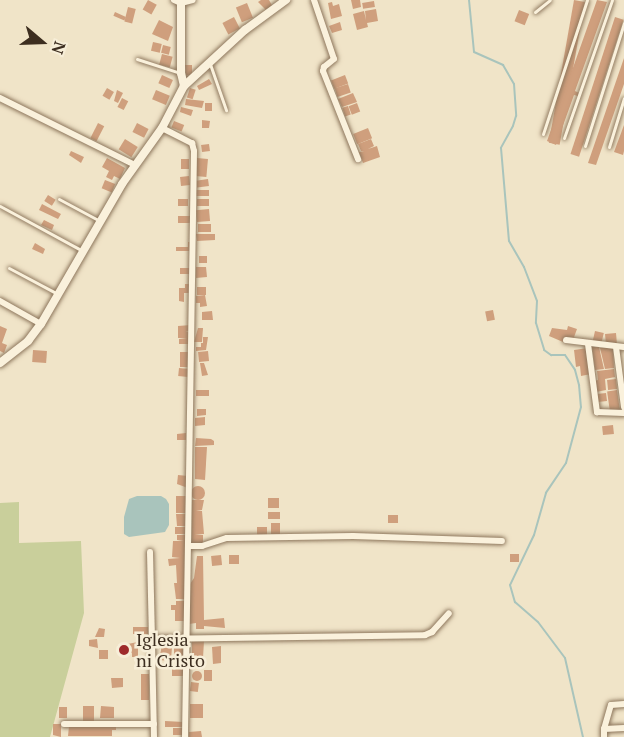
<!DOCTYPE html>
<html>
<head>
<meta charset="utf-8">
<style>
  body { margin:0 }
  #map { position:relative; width:624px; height:737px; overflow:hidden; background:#f0e4c8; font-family:"PT Serif",serif }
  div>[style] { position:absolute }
  .green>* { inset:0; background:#c9cf9b }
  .water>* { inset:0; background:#a9c4bc }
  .stream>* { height:2px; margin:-1px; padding:0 1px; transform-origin:1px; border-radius:1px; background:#a9c4bc }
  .building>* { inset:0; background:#cf9f7d; transform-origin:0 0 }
  .round { border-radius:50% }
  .roads { filter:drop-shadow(0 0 2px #8d765c) drop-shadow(0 0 2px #8d765c) }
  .service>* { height:3px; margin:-1.5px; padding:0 1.5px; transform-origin:1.5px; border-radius:1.5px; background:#faf1dc }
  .minor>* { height:6px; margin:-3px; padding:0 3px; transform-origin:3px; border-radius:3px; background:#faf1dc }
  .tertiary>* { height:8px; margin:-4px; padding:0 4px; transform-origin:4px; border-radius:4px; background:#faf1dc }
  .dots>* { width:16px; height:16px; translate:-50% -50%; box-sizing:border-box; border:3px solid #f7eed8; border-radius:50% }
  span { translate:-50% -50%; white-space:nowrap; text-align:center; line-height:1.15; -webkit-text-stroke:5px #f7eed8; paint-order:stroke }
  .poi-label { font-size:18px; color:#3d2e20 }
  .left { translate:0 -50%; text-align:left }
  .north { position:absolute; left:12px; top:12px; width:60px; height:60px; -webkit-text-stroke:4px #f7eed8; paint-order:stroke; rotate:109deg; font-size:16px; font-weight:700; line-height:24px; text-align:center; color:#3d2e20 }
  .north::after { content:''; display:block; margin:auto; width:21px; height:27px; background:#3d2e20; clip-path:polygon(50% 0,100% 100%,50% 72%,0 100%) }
</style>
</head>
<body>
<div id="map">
  <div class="green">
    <div style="clip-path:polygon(19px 502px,19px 543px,81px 541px,84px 613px,50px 737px,0 737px,0 503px)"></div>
  </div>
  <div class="water">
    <div style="clip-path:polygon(161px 496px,166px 499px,169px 504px,169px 525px,165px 532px,129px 537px,124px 534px,124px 517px,129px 499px,137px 496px)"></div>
  </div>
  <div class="stream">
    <div style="left:469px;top:0;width:52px;rotate:84.5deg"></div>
    <div style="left:474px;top:52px;width:32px;rotate:24deg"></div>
    <div style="left:503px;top:65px;width:22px;rotate:60deg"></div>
    <div style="left:514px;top:84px;width:32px;rotate:86deg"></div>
    <div style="left:516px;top:116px;width:10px;rotate:107deg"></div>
    <div style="left:513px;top:126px;width:25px;rotate:119deg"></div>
    <div style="left:501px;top:148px;width:93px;rotate:85.1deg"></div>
    <div style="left:509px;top:241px;width:30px;rotate:60deg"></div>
    <div style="left:524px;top:267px;width:36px;rotate:69deg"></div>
    <div style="left:537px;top:301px;width:22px;rotate:93deg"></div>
    <div style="left:536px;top:323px;width:28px;rotate:73deg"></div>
    <div style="left:544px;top:350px;width:9px;rotate:36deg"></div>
    <div style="left:551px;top:355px;width:14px"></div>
    <div style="left:565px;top:355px;width:18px;rotate:56deg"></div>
    <div style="left:575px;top:370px;width:16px;rotate:75deg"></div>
    <div style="left:579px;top:385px;width:22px;rotate:85deg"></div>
    <div style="left:581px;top:407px;width:58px;rotate:105deg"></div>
    <div style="left:566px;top:463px;width:36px;rotate:124deg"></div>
    <div style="left:546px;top:493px;width:44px;rotate:105.9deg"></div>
    <div style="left:534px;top:535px;width:55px;rotate:115.6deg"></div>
    <div style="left:510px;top:585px;width:18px;rotate:74deg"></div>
    <div style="left:515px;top:602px;width:30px;rotate:41deg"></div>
    <div style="left:538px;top:622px;width:45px;rotate:53.1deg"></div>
    <div style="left:565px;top:658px;width:81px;rotate:77.2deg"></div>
  </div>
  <div class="building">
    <div style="left:148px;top:0;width:10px;height:11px;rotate:29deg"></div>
    <div style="clip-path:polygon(261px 0,269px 0,274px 9px,268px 12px,258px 2px)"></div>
    <div style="clip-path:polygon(351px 0,360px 0,361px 7px,353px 9px)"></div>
    <div style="left:574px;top:0;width:11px;height:145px;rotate:10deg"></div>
    <div style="clip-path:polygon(597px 0,607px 2px,575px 91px,579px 93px,578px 96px,574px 95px,556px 145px,547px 141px)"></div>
    <div style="left:374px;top:1px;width:6px;height:12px;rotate:81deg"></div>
    <div style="clip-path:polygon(332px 2px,333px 6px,339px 4px,342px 16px,331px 19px,328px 3px)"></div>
    <div style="left:247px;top:3px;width:16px;height:12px;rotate:68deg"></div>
    <div style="left:128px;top:7px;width:8px;height:15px;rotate:14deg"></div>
    <div style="clip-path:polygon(376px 9px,378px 21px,367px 23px,368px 27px,357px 30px,353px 14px,364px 11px,366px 20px,365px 11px)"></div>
    <div style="left:519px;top:10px;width:11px;height:12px;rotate:22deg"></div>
    <div style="left:115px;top:12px;width:12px;height:4px;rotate:24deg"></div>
    <div style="left:234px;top:17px;width:13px;height:13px;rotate:63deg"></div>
    <div style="left:615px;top:17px;width:9px;height:144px;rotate:18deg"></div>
    <div style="clip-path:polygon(159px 20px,173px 27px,168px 41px,152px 34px)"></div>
    <div style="clip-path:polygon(340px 22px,342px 30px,332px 33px,329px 26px)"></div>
    <div style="left:153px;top:42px;width:9px;height:9px;rotate:13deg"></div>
    <div style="left:163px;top:45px;width:8px;height:8px;rotate:14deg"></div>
    <div style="left:162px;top:54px;width:11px;height:11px;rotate:15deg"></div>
    <div style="clip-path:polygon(624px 58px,624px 84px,596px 165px,588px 163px)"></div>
    <div style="clip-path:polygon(185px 65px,192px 65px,192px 75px,186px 75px)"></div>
    <div style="left:162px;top:75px;width:12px;height:9px;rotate:24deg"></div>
    <div style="left:345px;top:75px;width:9px;height:15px;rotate:69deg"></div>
    <div style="clip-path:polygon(209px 79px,212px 84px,199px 90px,197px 86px)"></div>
    <div style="left:348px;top:84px;width:9px;height:14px;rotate:72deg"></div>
    <div style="left:107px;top:88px;width:8px;height:9px;rotate:30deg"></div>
    <div style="left:190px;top:88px;width:6px;height:10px;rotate:18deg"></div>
    <div style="clip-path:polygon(117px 90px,123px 93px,118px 103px,114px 101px)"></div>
    <div style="left:156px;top:90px;width:15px;height:10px;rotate:23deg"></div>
    <div style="clip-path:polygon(353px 93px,357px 102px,342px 107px,338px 99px)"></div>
    <div style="left:122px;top:98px;width:7px;height:10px;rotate:27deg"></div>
    <div style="clip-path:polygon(186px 99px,204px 101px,202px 108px,185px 105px)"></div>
    <div style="left:205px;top:103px;width:7px;height:8px"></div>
    <div style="left:357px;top:103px;width:9px;height:9px;rotate:69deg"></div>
    <div style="left:348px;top:106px;width:9px;height:6px;rotate:72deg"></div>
    <div style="clip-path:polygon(181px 107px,193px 110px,191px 116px,180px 112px)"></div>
    <div style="clip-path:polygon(202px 120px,210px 121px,209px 128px,202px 128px)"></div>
    <div style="left:174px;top:121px;width:11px;height:7px;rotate:22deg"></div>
    <div style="left:98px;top:123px;width:7px;height:17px;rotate:27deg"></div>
    <div style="left:137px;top:123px;width:13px;height:10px;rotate:27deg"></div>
    <div style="clip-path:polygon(624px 125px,624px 151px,623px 155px,614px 152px)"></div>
    <div style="left:368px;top:128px;width:11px;height:16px;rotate:68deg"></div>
    <div style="left:125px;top:139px;width:15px;height:12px;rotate:32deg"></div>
    <div style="clip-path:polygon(371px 139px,374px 146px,368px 149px,377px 146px,380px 157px,363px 163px,359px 152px,364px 151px,361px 151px,358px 144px)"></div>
    <div style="left:209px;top:144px;width:7px;height:8px;rotate:82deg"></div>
    <div style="clip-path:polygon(71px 151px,84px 157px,81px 163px,69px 155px)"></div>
    <div style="clip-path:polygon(107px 158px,125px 168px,120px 179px,114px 176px,112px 180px,106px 177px,109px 171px,102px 167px)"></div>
    <div style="left:197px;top:158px;width:11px;height:18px;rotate:5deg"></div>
    <div style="left:181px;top:159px;width:8px;height:10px"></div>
    <div style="left:189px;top:176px;width:9px;height:9px;rotate:84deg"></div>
    <div style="left:208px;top:179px;width:7px;height:12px;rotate:82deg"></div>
    <div style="left:105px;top:180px;width:11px;height:9px;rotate:22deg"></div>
    <div style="left:209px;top:190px;width:6px;height:13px;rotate:90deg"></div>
    <div style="left:48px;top:195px;width:9px;height:7px;rotate:32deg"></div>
    <div style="left:178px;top:199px;width:10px;height:7px"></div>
    <div style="left:197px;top:199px;width:12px;height:7px"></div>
    <div style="clip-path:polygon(42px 204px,61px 214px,58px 219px,39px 210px)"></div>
    <div style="left:209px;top:209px;width:12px;height:13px;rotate:85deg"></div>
    <div style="left:178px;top:216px;width:14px;height:7px"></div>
    <div style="clip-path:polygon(44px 220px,54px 225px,52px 230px,41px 225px)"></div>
    <div style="left:211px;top:224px;width:8px;height:13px;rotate:90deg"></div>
    <div style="clip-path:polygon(196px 234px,215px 234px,215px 240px,197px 241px)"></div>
    <div style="clip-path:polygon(188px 242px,191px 242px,191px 251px,176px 251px,176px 247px,188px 247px)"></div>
    <div style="clip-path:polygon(35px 243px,45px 249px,43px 254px,32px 249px)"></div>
    <div style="left:199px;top:256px;width:8px;height:7px"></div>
    <div style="clip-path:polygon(196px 267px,206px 267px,207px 277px,196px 278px)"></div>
    <div style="left:180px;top:268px;width:12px;height:6px"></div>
    <div style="clip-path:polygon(185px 284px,192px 284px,190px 293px,184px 293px,184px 302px,179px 301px,179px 288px,185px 288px)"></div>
    <div style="left:197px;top:287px;width:9px;height:8px"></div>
    <div style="clip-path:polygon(205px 295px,207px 306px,200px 307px,200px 303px,196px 303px,196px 296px)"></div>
    <div style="left:493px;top:310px;width:10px;height:8px;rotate:79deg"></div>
    <div style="clip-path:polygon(212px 311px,213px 320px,202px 320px,202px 312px)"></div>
    <div style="clip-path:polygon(191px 325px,191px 331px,186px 331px,190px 333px,190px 344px,179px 344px,179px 339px,187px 338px,178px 338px,178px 326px)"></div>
    <div style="clip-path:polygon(0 326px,7px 329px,2px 343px,7px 345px,4px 353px,0 351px)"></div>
    <div style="clip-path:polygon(568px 326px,577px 329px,573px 340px,565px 337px,563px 342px,549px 336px,552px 328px,567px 330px)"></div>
    <div style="clip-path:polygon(198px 328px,203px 328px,202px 342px,194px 342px)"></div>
    <div style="left:595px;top:331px;width:9px;height:11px;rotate:13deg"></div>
    <div style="left:616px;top:333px;width:11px;height:11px;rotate:85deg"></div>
    <div style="clip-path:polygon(203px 337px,208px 337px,206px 350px,196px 351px,196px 347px,201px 347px,201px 343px,203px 343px)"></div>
    <div style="clip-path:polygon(592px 347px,599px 347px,604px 369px,595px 370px)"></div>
    <div style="clip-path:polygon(613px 347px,614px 368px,605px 369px,600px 348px)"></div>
    <div style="clip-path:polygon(588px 348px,591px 374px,581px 376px,580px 366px,576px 367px,574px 350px)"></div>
    <div style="left:33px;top:350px;width:14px;height:12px;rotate:4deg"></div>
    <div style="left:208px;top:351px;width:10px;height:10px;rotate:84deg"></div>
    <div style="left:180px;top:352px;width:11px;height:15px"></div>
    <div style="clip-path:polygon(200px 363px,204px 363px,208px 375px,202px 376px)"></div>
    <div style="left:179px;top:368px;width:10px;height:8px;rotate:6deg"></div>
    <div style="clip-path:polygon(614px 369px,615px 377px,605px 379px,606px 390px,596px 392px,594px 381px,598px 380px,597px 371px)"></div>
    <div style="left:616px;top:379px;width:10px;height:9px;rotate:84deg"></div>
    <div style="left:209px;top:390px;width:6px;height:13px;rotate:90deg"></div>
    <div style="left:617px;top:390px;width:21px;height:10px;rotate:82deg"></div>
    <div style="left:606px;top:393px;width:8px;height:9px;rotate:83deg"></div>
    <div style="clip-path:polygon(197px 409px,206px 409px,206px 415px,197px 416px)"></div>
    <div style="clip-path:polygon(205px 417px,205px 425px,195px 426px,195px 418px)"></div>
    <div style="left:613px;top:425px;width:9px;height:11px;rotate:84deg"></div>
    <div style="clip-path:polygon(186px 433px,186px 440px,177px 440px,177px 434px)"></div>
    <div style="clip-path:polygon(196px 438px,211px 439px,214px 441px,214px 445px,195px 446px)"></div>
    <div style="clip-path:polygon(195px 447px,207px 447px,205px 480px,195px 479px)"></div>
    <div style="clip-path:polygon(178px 475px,188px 476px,188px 488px,177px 484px)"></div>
    <div class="round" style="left:191px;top:486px;width:14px;height:14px"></div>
    <div style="left:176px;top:496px;width:13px;height:17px"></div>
    <div style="left:268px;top:498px;width:11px;height:10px"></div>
    <div style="clip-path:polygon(192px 500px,204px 500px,202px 510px,196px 510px,202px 511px,204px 534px,195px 534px,203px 535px,203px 544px,192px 544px)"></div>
    <div style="left:280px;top:512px;width:7px;height:12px;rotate:90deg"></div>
    <div style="clip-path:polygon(176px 514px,188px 514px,187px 526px,177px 526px)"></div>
    <div style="left:388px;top:515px;width:10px;height:8px"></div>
    <div style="left:271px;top:523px;width:9px;height:11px"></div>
    <div style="left:175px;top:527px;width:13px;height:7px"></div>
    <div style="left:257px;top:527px;width:10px;height:8px"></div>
    <div style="clip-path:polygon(177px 535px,187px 535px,187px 599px,176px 599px,174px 583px,177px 583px,176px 565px,169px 566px,168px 559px,180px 558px,172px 557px,173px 541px,184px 541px,177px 540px)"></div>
    <div style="left:510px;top:554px;width:9px;height:8px"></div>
    <div style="left:221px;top:555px;width:10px;height:10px;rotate:84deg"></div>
    <div style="left:229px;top:555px;width:10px;height:9px"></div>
    <div style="clip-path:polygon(197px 556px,203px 556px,204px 620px,224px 618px,225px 628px,204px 626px,204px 629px,196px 629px,196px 623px,189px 624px,190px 584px,194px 578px)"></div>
    <div style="clip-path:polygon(176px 601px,186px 601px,186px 621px,175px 621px,175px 610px,171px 610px,171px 605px,176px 605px)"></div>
    <div style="left:148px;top:627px;width:7px;height:15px;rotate:90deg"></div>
    <div style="clip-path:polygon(99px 628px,105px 629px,104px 637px,95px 637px)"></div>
    <div style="clip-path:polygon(97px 639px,98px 648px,89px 646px,89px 640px)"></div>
    <div style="clip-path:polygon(192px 641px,204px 641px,203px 658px,197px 657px,197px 661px,192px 661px)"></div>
    <div style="clip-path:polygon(138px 642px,138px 657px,132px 657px,132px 653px,117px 654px,117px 646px)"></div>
    <div style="clip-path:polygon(162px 645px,172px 646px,171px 661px,159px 660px)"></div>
    <div style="clip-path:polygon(221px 646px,221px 663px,213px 664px,212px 647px)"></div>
    <div style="left:174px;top:647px;width:9px;height:8px"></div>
    <div style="left:99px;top:650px;width:9px;height:9px"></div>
    <div style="clip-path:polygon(177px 656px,182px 656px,184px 676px,172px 676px,172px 667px,177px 667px)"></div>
    <div style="left:204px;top:670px;width:8px;height:11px"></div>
    <div class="round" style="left:192px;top:671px;width:10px;height:10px"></div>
    <div style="left:141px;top:674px;width:8px;height:26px"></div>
    <div style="clip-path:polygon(111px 678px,123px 678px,123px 687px,112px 688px)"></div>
    <div style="left:191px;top:682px;width:8px;height:9px;rotate:7deg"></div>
    <div style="left:190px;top:704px;width:13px;height:14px"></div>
    <div style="left:83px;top:706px;width:11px;height:17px"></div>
    <div style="clip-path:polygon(101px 706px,114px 707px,114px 718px,100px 718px)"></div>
    <div style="left:59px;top:707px;width:8px;height:11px"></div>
    <div style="clip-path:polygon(165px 721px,184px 722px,184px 727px,165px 727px)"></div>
    <div style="clip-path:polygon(53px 724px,61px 724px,61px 737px,53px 735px)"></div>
    <div style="clip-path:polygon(69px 726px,116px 726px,116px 730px,112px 730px,112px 736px,68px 736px)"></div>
    <div style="left:173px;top:728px;width:10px;height:7px"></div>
    <div style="clip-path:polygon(201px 731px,202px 737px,189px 737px,189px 732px)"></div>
  </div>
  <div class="roads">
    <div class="service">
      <div style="left:535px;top:12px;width:19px;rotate:-39deg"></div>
      <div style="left:137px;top:59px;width:45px;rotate:18deg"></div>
      <div style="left:210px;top:64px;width:49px;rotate:70.8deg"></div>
      <div style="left:543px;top:134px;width:141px;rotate:-71.8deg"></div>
      <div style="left:564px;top:138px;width:146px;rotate:-70.8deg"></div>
      <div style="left:585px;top:146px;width:129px;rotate:-72.4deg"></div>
      <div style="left:609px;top:147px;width:51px;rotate:-73deg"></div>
      <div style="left:59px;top:199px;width:47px;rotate:28.2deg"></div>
      <div style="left:0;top:206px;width:94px;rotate:28.5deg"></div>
      <div style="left:9px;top:268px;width:55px;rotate:28deg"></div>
    </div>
    <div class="minor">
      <div style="left:174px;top:0;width:8px;rotate:23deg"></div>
      <div style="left:181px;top:3px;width:12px;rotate:-14deg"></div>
      <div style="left:314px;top:0;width:62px;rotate:71.3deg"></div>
      <div style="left:334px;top:59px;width:13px;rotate:141deg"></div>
      <div style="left:324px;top:67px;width:4px;rotate:104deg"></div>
      <div style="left:323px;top:71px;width:95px;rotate:68.3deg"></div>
      <div style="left:0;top:98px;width:151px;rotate:26.4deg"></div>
      <div style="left:162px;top:128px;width:34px;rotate:27deg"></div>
      <div style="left:192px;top:143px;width:8px;rotate:76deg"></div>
      <div style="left:194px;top:151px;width:586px;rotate:90.88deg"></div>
      <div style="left:0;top:301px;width:47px;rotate:29.3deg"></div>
      <div style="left:566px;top:340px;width:58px;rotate:6.9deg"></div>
      <div style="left:588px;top:344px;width:69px;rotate:82.5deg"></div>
      <div style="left:597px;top:412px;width:27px;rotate:2deg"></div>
      <div style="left:616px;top:347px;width:61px;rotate:82.4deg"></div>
      <div style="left:189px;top:546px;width:13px"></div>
      <div style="left:202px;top:546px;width:26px;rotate:-18deg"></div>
      <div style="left:227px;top:538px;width:126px;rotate:-0.9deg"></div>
      <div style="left:353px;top:536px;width:149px;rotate:1.9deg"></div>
      <div style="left:150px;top:552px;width:87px;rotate:88.7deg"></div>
      <div style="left:64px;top:724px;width:90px"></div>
      <div style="left:604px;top:729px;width:25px;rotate:-74deg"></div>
      <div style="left:611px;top:705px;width:13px;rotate:-4deg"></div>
      <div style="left:154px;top:737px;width:98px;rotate:-91.2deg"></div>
      <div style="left:152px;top:639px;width:273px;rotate:-0.8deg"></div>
      <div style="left:425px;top:635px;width:8px;rotate:-23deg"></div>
      <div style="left:432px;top:632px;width:25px;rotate:-48deg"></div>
      <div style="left:604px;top:737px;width:8px;rotate:-90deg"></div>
      <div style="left:604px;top:729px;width:20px;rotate:-3deg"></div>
    </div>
    <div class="tertiary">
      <div style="left:181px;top:0;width:73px;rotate:90deg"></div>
      <div style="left:181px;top:73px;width:13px;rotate:77deg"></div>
      <div style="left:0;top:363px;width:36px;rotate:-38deg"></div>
      <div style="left:28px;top:341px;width:21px;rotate:-53deg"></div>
      <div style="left:41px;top:324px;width:162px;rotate:-59.9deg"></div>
      <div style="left:122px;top:184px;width:69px;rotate:-54.5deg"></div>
      <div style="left:162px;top:128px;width:47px;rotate:-62.4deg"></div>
      <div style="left:184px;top:86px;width:83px;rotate:-42.6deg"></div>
      <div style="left:245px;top:30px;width:51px;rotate:-36.2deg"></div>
    </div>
  </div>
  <div class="dots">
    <div style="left:124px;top:650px;background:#9e2a2b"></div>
  </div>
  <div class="poi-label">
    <span class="left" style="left:136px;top:650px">Iglesia<br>ni Cristo</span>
  </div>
  <div class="north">N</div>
</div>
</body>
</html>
